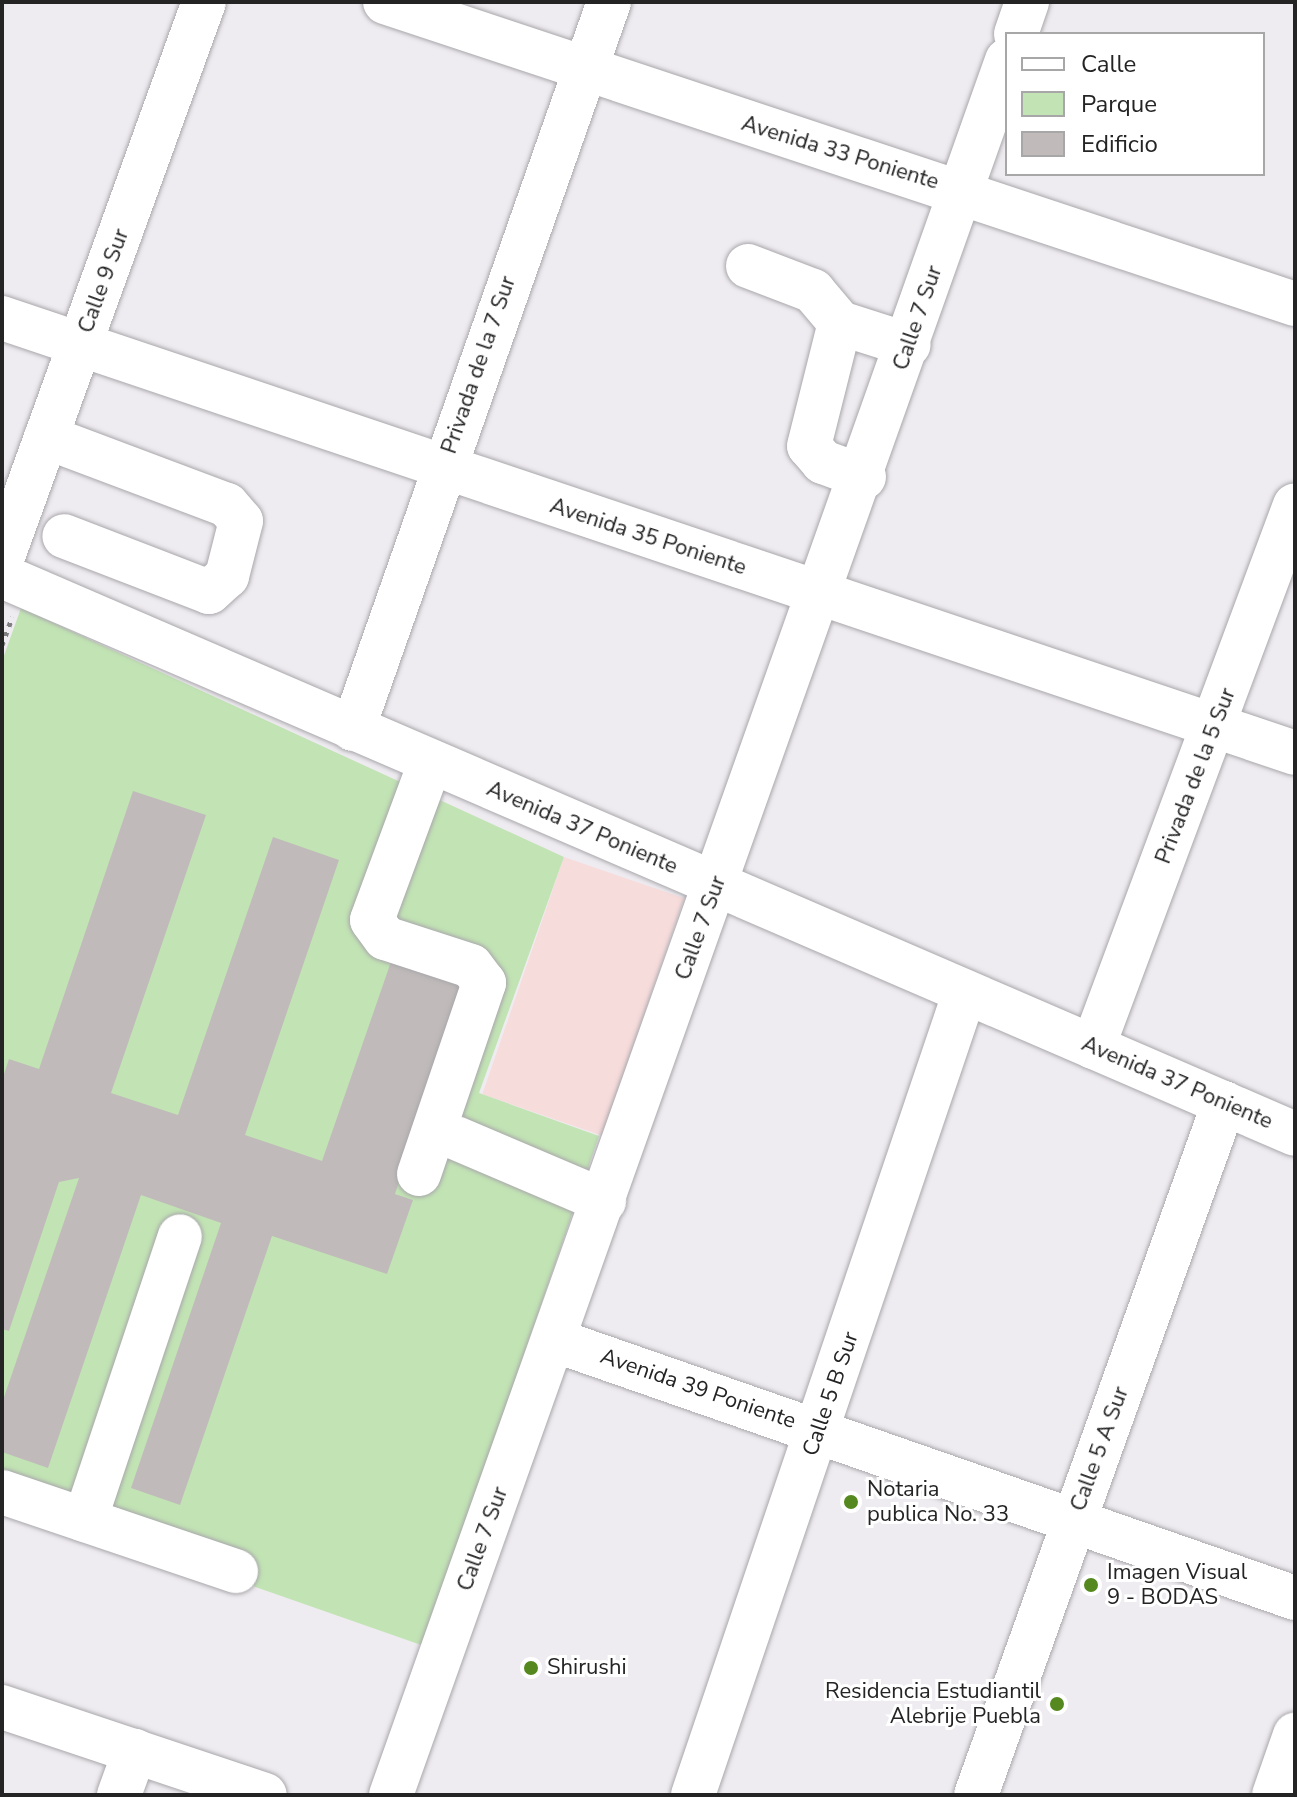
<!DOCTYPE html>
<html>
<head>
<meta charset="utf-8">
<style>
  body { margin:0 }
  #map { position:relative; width:1297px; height:1797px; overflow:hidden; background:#efecf1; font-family:"Nunito Sans",sans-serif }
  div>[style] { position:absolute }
  .commercial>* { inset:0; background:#f7dcdc; transform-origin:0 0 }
  .green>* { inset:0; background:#c2e4b4 }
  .building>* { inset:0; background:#c0bbba }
  .path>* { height:5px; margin-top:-2.5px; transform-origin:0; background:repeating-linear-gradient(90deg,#807f81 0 4px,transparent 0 10px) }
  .roads { filter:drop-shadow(0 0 2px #a9a7ab) drop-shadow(0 0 2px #a9a7ab) }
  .minor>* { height:44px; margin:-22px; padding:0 22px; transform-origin:22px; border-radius:22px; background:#fff }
  .dots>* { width:22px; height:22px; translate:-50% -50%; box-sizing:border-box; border:4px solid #fff; border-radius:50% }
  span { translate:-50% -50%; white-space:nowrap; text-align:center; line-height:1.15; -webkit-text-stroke:6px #fff; paint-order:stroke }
  .street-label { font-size:22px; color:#252425 }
  .poi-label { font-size:22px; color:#252425 }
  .left { translate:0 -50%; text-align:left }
  .right { translate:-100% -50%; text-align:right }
  .frame { position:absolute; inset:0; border:4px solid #252425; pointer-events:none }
  .legend { position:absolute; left:1005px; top:32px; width:260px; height:144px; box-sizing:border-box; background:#fff; border:2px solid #a8a7a8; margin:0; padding:10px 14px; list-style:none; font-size:24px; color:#252425 }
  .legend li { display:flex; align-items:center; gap:16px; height:40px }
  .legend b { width:40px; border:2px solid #a8a7a8 }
</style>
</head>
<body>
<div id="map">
  <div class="commercial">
    <div style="left:564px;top:857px;width:127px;height:251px;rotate:19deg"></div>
  </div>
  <div class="green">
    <div style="clip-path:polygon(21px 608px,564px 857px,479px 1093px,599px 1136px,424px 1646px,2px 1498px,2px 661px)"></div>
  </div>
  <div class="building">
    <div style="clip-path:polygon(133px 791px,206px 815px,111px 1093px,178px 1115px,273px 837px,339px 860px,245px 1135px,322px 1161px,394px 953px,478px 980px,458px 1009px,395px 1194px,413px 1200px,387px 1274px,272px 1236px,180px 1505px,131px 1488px,221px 1223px,141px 1195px,48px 1468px,2px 1452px,2px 1403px,79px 1178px,59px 1182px,9px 1331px,2px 1329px,2px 1080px,9px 1059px,39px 1069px)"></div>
  </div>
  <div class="path">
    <div style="left:2px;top:645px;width:30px;rotate:-70deg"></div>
  </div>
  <div class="roads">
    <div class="minor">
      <div style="left:385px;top:2px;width:959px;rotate:18.36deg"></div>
      <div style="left:1016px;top:34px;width:34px;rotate:-71deg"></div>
      <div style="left:748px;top:266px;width:70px;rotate:21deg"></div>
      <div style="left:813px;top:291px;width:42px;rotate:49.8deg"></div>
      <div style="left:2px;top:318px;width:1364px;rotate:18.59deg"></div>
      <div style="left:46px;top:437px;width:193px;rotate:20.6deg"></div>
      <div style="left:227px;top:505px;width:21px;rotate:49deg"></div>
      <div style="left:241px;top:521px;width:57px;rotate:104.3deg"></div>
      <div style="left:227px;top:576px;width:24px;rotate:138deg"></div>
      <div style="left:209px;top:592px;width:155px;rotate:-158.9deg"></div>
      <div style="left:864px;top:477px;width:44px;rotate:-159.9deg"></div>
      <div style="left:823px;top:462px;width:21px;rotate:-131deg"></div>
      <div style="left:809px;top:446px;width:127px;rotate:-75.9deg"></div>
      <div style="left:840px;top:323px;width:72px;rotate:17.7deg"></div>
      <div style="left:2px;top:559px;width:592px;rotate:-70.07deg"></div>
      <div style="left:2px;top:576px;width:1408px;rotate:23.34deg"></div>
      <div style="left:353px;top:729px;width:771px;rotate:-70.6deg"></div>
      <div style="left:1093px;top:1047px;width:578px;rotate:-69.56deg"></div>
      <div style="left:456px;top:1138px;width:161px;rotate:23.1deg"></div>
      <div style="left:419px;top:1174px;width:202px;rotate:-71.2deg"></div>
      <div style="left:484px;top:983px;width:21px;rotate:-127deg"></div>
      <div style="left:471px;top:966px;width:90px;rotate:-162deg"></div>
      <div style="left:385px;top:938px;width:22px;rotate:-126deg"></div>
      <div style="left:372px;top:920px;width:167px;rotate:-69.7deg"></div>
      <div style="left:554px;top:1340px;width:785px;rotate:19.2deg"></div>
      <div style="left:2px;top:1492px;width:247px;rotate:18.7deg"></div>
      <div style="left:85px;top:1520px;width:299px;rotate:-71.5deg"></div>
      <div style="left:2px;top:1707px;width:277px;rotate:18.5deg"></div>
      <div style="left:119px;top:1795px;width:47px;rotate:-70deg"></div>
      <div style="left:391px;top:1795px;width:1841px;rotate:-70.45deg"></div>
      <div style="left:693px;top:1795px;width:848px;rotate:-71.29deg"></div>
      <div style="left:976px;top:1795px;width:735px;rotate:-70.28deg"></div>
      <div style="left:1274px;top:1795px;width:64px;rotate:-70.7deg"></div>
    </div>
  </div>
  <div class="dots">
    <div style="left:851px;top:1502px;background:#55881e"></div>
    <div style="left:1091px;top:1585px;background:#55881e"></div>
    <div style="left:531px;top:1668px;background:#55881e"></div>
    <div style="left:1057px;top:1704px;background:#55881e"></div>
  </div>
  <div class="street-label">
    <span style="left:840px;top:153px;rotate:17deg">Avenida 33 Poniente</span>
    <span style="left:104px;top:281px;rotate:-70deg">Calle 9 Sur</span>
    <span style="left:918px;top:318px;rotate:-71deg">Calle 7 Sur</span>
    <span style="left:479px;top:365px;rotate:-71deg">Privada de la 7 Sur</span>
    <span style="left:648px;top:537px;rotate:18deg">Avenida 35 Poniente</span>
    <span style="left:1196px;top:776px;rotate:-69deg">Privada de la 5 Sur</span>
    <span style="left:582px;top:828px;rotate:23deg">Avenida 37 Poniente</span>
    <span style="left:701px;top:928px;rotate:-70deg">Calle 7 Sur</span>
    <span style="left:1177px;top:1083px;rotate:23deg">Avenida 37 Poniente</span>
    <span style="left:698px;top:1389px;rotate:19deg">Avenida 39 Poniente</span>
    <span style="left:831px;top:1394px;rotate:-71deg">Calle 5 B Sur</span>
    <span style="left:1100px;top:1449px;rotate:-70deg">Calle 5 A Sur</span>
    <span style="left:483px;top:1539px;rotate:-70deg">Calle 7 Sur</span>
  </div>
  <div class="poi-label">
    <span class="left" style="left:867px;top:1502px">Notaria<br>publica No. 33</span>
    <span class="left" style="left:1107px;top:1585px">Imagen Visual<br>9 - BODAS</span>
    <span class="left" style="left:547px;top:1668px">Shirushi</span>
    <span class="right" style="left:1041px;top:1704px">Residencia Estudiantil<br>Alebrije Puebla</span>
  </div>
  <div class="frame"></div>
  <ul class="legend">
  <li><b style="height:10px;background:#fff"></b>Calle</li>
  <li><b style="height:22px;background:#c2e4b4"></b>Parque</li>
  <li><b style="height:22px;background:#c0bbba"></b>Edificio</li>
  </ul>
</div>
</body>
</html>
